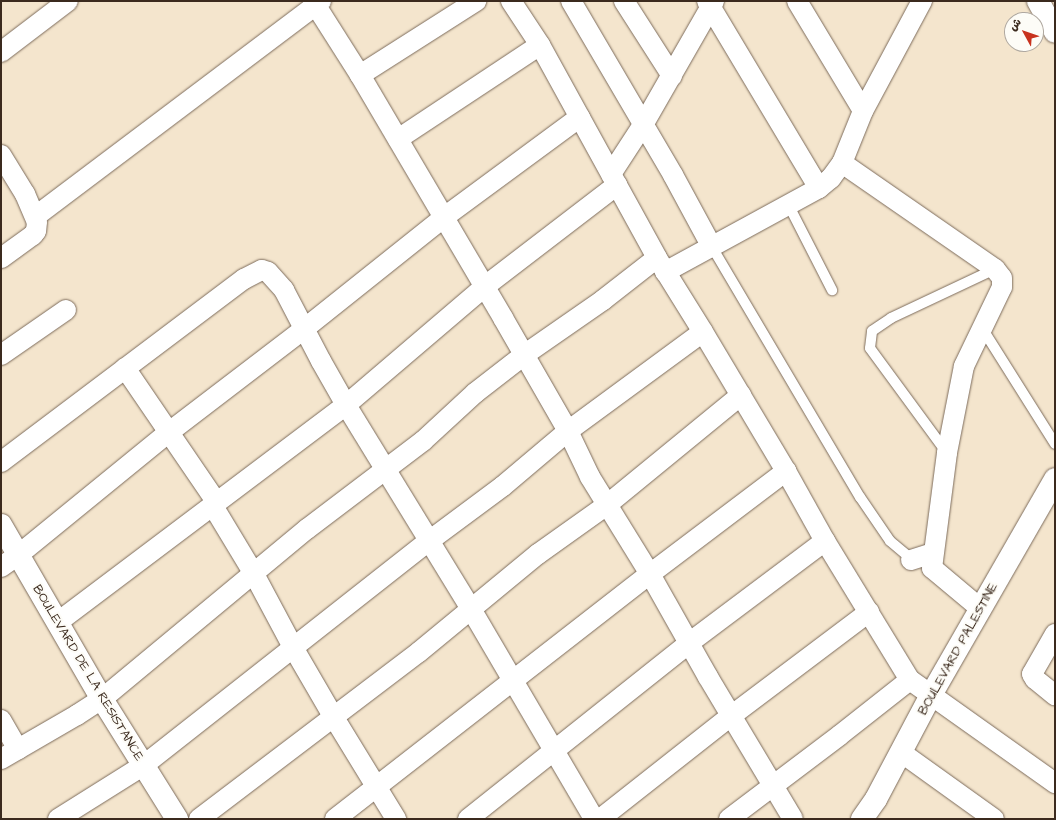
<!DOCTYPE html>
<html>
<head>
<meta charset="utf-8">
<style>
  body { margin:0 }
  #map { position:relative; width:1056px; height:820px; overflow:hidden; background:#f4e5cd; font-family:"Architects Daughter","Playpen Sans Arabic",sans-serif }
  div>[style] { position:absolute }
  .roads { filter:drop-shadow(0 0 1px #7c6b5b) drop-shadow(0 0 1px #7c6b5b) }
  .lane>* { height:10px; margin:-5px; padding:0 5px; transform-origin:5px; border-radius:5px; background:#fff }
  .street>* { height:20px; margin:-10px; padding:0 10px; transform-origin:10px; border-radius:10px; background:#fff }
  .secondary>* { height:22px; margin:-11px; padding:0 11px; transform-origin:11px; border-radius:11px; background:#fff }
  span { translate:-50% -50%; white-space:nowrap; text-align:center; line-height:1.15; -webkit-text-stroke:4px #fdfcf7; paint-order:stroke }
  .street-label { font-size:13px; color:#3b2a1e }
  .frame { position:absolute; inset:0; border:2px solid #3b2a1e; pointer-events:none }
  .north { position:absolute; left:1004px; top:12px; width:40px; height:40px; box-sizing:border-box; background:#fdfcf7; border:1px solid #afa8a0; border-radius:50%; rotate:310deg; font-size:11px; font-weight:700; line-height:16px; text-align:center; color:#3b2a1e }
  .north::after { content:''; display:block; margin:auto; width:14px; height:18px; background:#c8321e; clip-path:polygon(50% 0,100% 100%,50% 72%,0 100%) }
</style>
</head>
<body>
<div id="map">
  <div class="roads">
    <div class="lane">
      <div style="left:788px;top:204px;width:97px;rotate:62.9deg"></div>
      <div style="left:712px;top:247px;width:291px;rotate:59.4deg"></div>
      <div style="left:860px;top:497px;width:53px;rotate:55.7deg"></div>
      <div style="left:890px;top:541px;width:31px;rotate:40deg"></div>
      <div style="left:982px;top:328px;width:137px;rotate:57.8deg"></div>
      <div style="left:947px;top:453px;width:130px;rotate:-126.3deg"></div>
      <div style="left:870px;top:348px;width:17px;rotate:-83deg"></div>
      <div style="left:872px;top:331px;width:23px;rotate:-34deg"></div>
      <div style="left:891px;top:318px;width:115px;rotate:-25.2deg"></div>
    </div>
    <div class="street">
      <div style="left:313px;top:1px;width:88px;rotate:57.6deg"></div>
      <div style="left:360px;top:75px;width:282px;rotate:59.5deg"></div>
      <div style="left:503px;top:318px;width:130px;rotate:60.1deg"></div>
      <div style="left:568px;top:431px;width:51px;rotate:64.4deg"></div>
      <div style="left:590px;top:477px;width:114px;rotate:58.3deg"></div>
      <div style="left:650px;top:574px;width:118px;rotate:60.6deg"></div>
      <div style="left:708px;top:677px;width:165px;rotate:59.1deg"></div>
      <div style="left:511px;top:1px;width:53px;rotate:56.6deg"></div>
      <div style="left:540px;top:45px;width:243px;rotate:61.2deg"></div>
      <div style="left:657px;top:258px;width:87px;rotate:58.1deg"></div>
      <div style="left:703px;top:332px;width:162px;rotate:59.2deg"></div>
      <div style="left:786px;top:471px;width:80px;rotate:60.9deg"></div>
      <div style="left:825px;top:541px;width:163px;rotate:58.6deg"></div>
      <div style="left:910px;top:680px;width:178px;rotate:35.4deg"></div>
      <div style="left:571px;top:1px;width:202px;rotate:59.6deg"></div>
      <div style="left:673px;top:175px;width:82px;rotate:61.6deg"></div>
      <div style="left:624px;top:1px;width:89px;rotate:57.4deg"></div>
      <div style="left:707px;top:1px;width:218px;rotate:59.1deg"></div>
      <div style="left:797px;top:1px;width:128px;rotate:59deg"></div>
      <div style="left:1px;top:52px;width:84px;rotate:-37.3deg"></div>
      <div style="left:360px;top:75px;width:138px;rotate:-32.5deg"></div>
      <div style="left:398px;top:139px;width:170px;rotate:-33.5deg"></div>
      <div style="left:1px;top:155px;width:46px;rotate:58.4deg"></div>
      <div style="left:25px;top:194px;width:30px;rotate:67deg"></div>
      <div style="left:37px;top:222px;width:9px;rotate:96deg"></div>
      <div style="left:36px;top:231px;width:5px;rotate:127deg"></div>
      <div style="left:33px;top:235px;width:39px;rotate:144deg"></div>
      <div style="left:842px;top:163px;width:186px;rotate:34.7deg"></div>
      <div style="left:995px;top:269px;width:11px;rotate:52deg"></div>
      <div style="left:1002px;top:278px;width:9px;rotate:90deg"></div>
      <div style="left:1002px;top:287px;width:88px;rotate:115.7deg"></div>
      <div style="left:964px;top:366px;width:89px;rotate:101.1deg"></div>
      <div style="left:947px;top:453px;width:116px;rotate:97.4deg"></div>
      <div style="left:932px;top:568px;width:64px;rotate:39.9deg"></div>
      <div style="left:611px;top:174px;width:59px;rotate:-56.9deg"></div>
      <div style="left:643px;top:125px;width:143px;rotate:-60.2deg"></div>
      <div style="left:36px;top:216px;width:357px;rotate:-37deg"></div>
      <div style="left:665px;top:272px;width:175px;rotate:-28.6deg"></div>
      <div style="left:819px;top:188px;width:16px;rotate:-40deg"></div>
      <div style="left:831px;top:178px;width:19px;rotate:-54deg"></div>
      <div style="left:842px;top:163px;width:56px;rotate:-68deg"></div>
      <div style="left:863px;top:111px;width:125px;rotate:-61.8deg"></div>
      <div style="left:1px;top:355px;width:79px;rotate:-34.7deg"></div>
      <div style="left:125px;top:368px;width:163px;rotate:55.7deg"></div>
      <div style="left:1px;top:462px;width:304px;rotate:-37deg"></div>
      <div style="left:244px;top:279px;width:20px;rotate:-27deg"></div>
      <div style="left:262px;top:270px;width:6px;rotate:18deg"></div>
      <div style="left:268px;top:272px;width:24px;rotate:48deg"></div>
      <div style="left:284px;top:290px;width:80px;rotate:62.5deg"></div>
      <div style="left:321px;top:361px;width:51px;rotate:60.4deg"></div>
      <div style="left:346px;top:405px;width:239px;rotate:58.5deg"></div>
      <div style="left:471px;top:609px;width:243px;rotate:59.6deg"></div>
      <div style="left:213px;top:506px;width:79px;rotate:58.9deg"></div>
      <div style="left:254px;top:574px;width:85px;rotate:61.9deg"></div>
      <div style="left:294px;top:649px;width:78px;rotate:59.8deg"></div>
      <div style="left:333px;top:716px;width:121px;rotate:58.5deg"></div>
      <div style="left:911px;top:560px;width:23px;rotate:-18deg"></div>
      <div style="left:1px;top:567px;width:19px;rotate:-35deg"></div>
      <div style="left:17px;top:556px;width:195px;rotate:-39.2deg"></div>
      <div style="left:168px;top:433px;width:171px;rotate:-37.4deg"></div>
      <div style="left:304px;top:329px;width:178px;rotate:-38.6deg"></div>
      <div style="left:443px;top:218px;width:170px;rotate:-36.4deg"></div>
      <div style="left:58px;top:622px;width:361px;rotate:-37deg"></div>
      <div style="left:346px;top:405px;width:182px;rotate:-40.5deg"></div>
      <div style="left:484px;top:287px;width:168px;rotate:-37.5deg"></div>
      <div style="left:1055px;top:634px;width:46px;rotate:119.9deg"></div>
      <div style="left:1032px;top:674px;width:6px;rotate:59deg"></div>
      <div style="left:1035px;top:679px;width:26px;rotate:39deg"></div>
      <div style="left:1px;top:720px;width:34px;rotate:60deg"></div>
      <div style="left:902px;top:753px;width:113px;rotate:35.7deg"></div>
      <div style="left:1px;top:759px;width:88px;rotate:-30.1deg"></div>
      <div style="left:77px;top:715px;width:30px;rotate:-33deg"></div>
      <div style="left:102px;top:699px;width:266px;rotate:-39.7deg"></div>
      <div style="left:307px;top:529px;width:146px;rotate:-37.2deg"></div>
      <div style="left:423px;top:441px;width:71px;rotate:-42.7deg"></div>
      <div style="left:475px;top:393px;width:62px;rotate:-37.8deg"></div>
      <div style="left:524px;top:355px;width:96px;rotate:-34.8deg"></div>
      <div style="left:603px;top:300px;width:68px;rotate:-37.9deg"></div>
      <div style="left:58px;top:819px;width:102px;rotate:-32.1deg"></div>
      <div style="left:144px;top:765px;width:362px;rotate:-38.2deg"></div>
      <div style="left:429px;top:541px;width:92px;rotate:-36.6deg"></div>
      <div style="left:503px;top:486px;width:85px;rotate:-40.2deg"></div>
      <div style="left:568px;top:431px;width:167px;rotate:-36.3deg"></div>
      <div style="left:199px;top:819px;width:276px;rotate:-37.2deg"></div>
      <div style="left:419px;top:652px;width:154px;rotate:-39.5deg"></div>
      <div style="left:538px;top:554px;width:86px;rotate:-35.5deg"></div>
      <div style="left:608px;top:504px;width:172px;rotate:-39.3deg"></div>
      <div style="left:335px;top:819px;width:399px;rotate:-37.9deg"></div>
      <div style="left:650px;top:574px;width:171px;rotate:-37.1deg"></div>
      <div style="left:468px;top:819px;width:283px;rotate:-38.5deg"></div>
      <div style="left:689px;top:643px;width:170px;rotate:-36.9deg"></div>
      <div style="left:600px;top:819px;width:167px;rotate:-38.2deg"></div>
      <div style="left:731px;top:716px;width:173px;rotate:-37deg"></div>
      <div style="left:729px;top:819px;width:139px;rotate:-37.1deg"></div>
      <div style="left:840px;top:735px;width:89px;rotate:-38.2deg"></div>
    </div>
    <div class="secondary">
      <div style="left:1038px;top:1px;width:35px;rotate:61deg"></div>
      <div style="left:1px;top:525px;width:201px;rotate:59.9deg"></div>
      <div style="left:102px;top:699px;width:142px;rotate:58deg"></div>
      <div style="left:862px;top:819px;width:24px;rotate:-55deg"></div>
      <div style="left:876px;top:799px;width:118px;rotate:-62.1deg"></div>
      <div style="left:931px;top:695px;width:249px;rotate:-60.1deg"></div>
    </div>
  </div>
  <div class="street-label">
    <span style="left:958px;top:649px;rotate:-61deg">BOULEVARD PALESTINE</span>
    <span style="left:88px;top:673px;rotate:59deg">BOULEVARD DE LA RESISTANCE</span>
  </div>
  <div class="frame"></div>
  <div class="north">ش</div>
</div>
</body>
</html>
